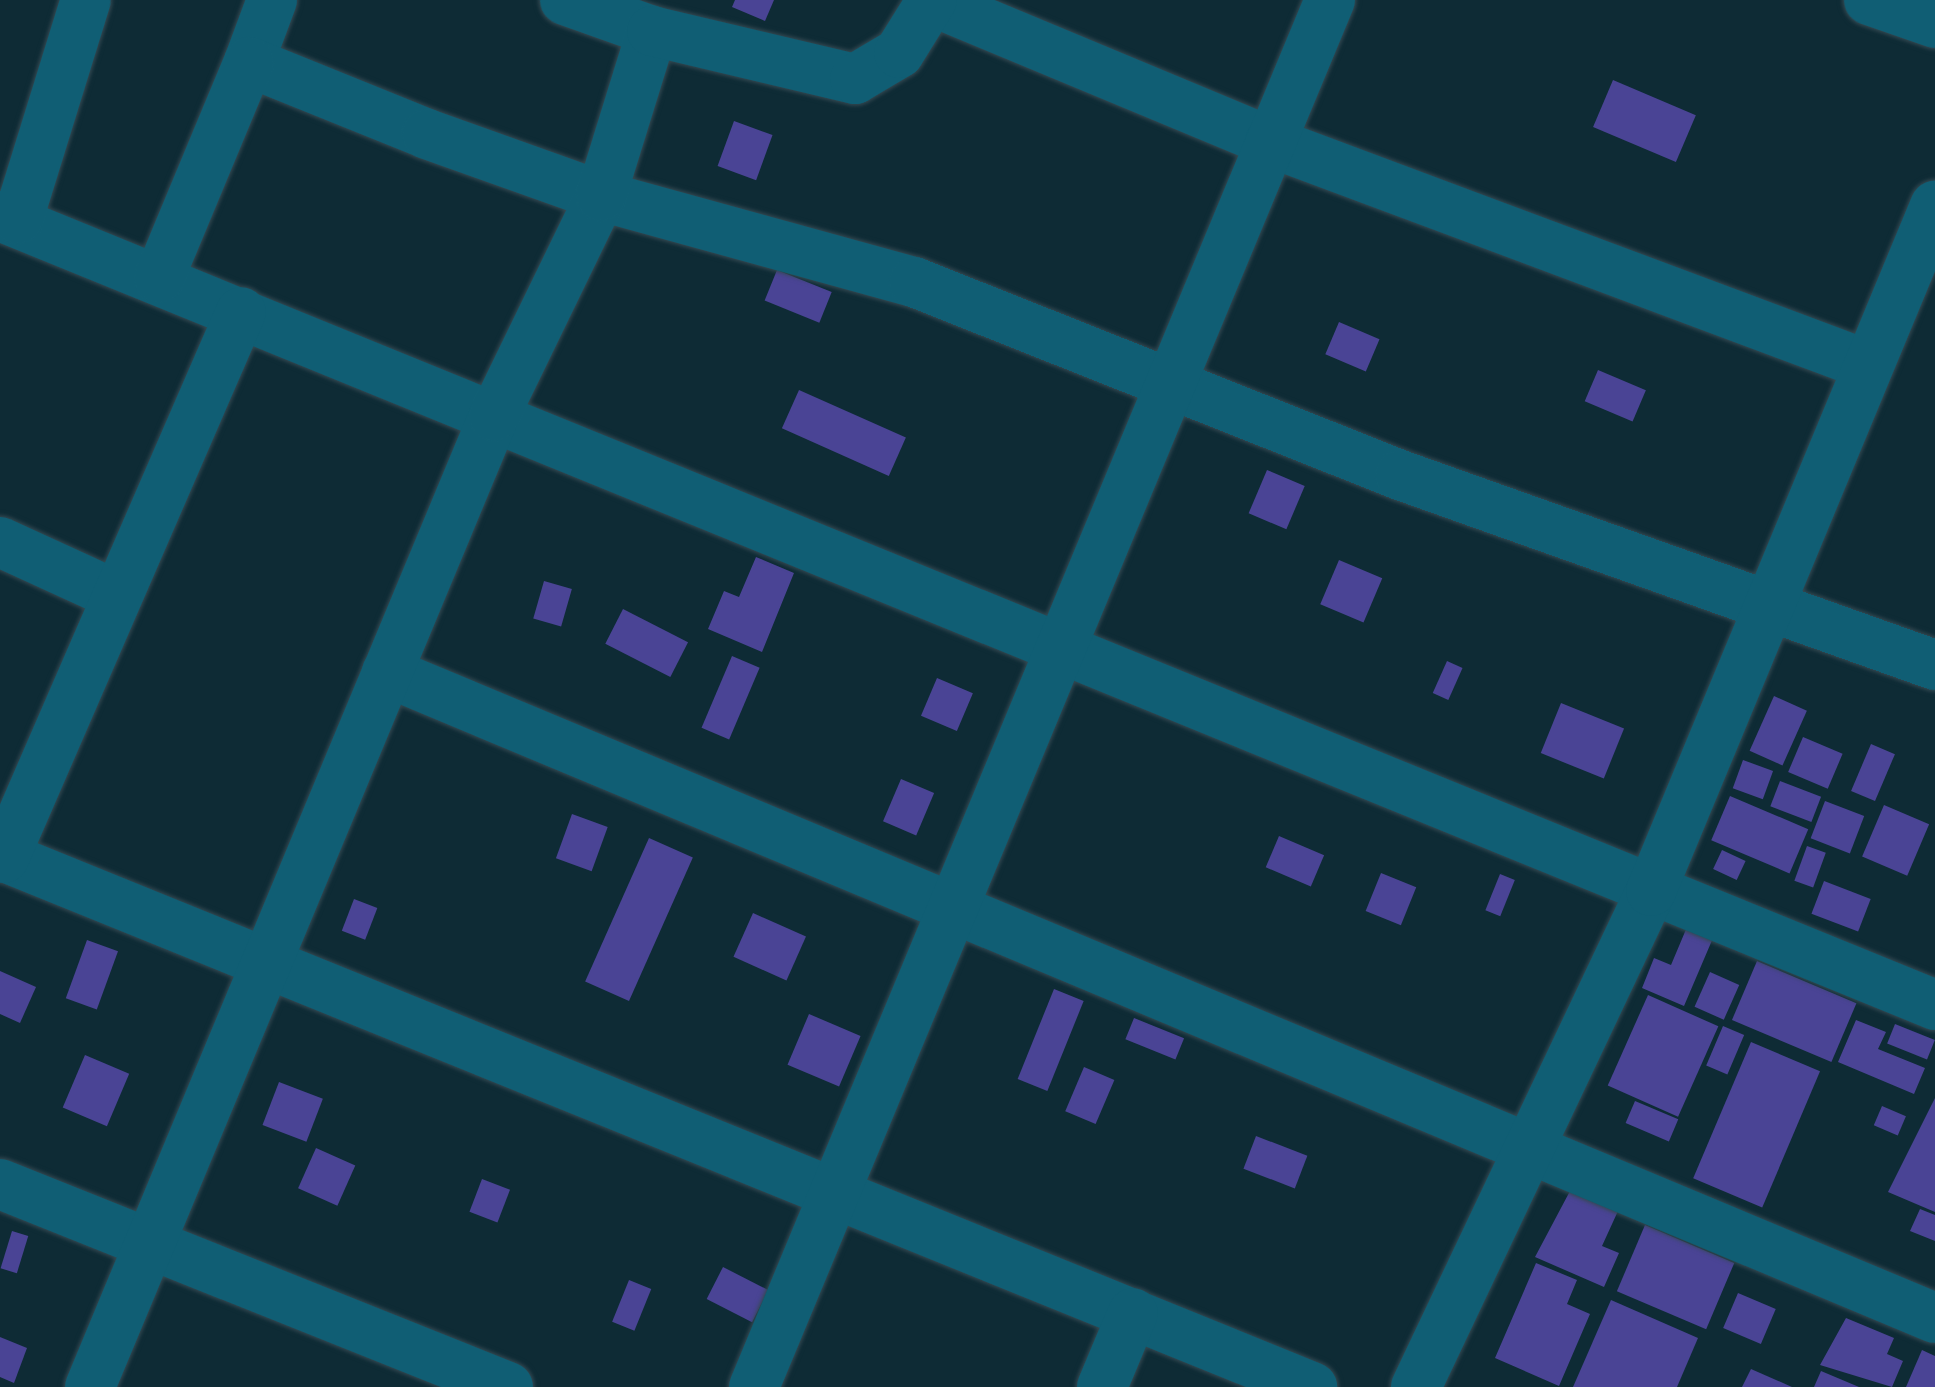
<!DOCTYPE html>
<html>
<head>
<meta charset="utf-8">
<style>
  body { margin:0 }
  #map { position:relative; width:1935px; height:1387px; overflow:hidden; background:#0e2b35; font-family:"Alegreya Sans",sans-serif }
  div>[style] { position:absolute }
  .building>* { inset:0; background:#4a4495; transform-origin:0 0 }
  .roads { filter:drop-shadow(0 0 2px #344952) drop-shadow(0 0 2px #344952) }
  .minor>* { height:50px; margin:-25px; padding:0 25px; transform-origin:25px; border-radius:25px; background:#105e74 }
  span { translate:-50% -50%; white-space:nowrap; text-align:center; line-height:1.15; -webkit-text-stroke:8px #04212b; paint-order:stroke }
</style>
</head>
<body>
<div id="map">
  <div class="building">
    <div style="clip-path:polygon(735px 0,774px 0,765px 21px,732px 7px)"></div>
    <div style="left:1613px;top:80px;width:90px;height:51px;rotate:23deg"></div>
    <div style="left:734px;top:121px;width:41px;height:48px;rotate:20deg"></div>
    <div style="left:777px;top:270px;width:59px;height:33px;rotate:22deg"></div>
    <div style="left:1339px;top:322px;width:44px;height:35px;rotate:23deg"></div>
    <div style="left:1598px;top:370px;width:52px;height:34px;rotate:23deg"></div>
    <div style="left:799px;top:390px;width:117px;height:42px;rotate:24deg"></div>
    <div style="left:1267px;top:470px;width:41px;height:47px;rotate:23deg"></div>
    <div style="clip-path:polygon(756px 557px,794px 573px,762px 652px,708px 629px,724px 591px,739px 597px)"></div>
    <div style="left:1339px;top:560px;width:47px;height:48px;rotate:23deg"></div>
    <div style="left:544px;top:581px;width:29px;height:39px;rotate:16deg"></div>
    <div style="left:623px;top:609px;width:73px;height:39px;rotate:27deg"></div>
    <div style="left:732px;top:656px;width:30px;height:78px;rotate:23deg"></div>
    <div style="left:1447px;top:661px;width:17px;height:35px;rotate:24deg"></div>
    <div style="left:937px;top:678px;width:39px;height:41px;rotate:23deg"></div>
    <div style="left:1774px;top:696px;width:36px;height:60px;rotate:24deg"></div>
    <div style="left:1561px;top:703px;width:68px;height:54px;rotate:22deg"></div>
    <div style="left:1803px;top:737px;width:43px;height:38px;rotate:23deg"></div>
    <div style="left:1871px;top:744px;width:26px;height:51px;rotate:23deg"></div>
    <div style="left:1743px;top:760px;width:32px;height:30px;rotate:20deg"></div>
    <div style="left:901px;top:779px;width:36px;height:46px;rotate:23deg"></div>
    <div style="left:1780px;top:781px;width:44px;height:27px;rotate:21deg"></div>
    <div style="left:1730px;top:796px;width:85px;height:48px;rotate:23deg"></div>
    <div style="left:1825px;top:801px;width:42px;height:40px;rotate:21deg"></div>
    <div style="left:1884px;top:805px;width:49px;height:56px;rotate:23deg"></div>
    <div style="left:572px;top:814px;width:38px;height:47px;rotate:20deg"></div>
    <div style="left:1279px;top:836px;width:49px;height:34px;rotate:23deg"></div>
    <div style="left:649px;top:838px;width:48px;height:157px;rotate:24deg"></div>
    <div style="left:1807px;top:846px;width:20px;height:37px;rotate:20deg"></div>
    <div style="left:1722px;top:850px;width:26px;height:21px;rotate:25deg"></div>
    <div style="left:1381px;top:873px;width:38px;height:41px;rotate:22deg"></div>
    <div style="left:1500px;top:874px;width:16px;height:39px;rotate:22deg"></div>
    <div style="left:1824px;top:881px;width:50px;height:35px;rotate:21deg"></div>
    <div style="left:354px;top:899px;width:25px;height:34px;rotate:21deg"></div>
    <div style="left:753px;top:913px;width:58px;height:48px;rotate:24deg"></div>
    <div style="clip-path:polygon(1687px 927px,1713px 938px,1684px 1006px,1642px 988px,1654px 958px,1671px 965px)"></div>
    <div style="left:87px;top:940px;width:33px;height:62px;rotate:20deg"></div>
    <div style="left:1757px;top:961px;width:108px;height:64px;rotate:23deg"></div>
    <div style="clip-path:polygon(0 971px,36px 987px,20px 1023px,0 1014px)"></div>
    <div style="left:1710px;top:972px;width:32px;height:38px;rotate:24deg"></div>
    <div style="left:1054px;top:989px;width:32px;height:97px;rotate:22deg"></div>
    <div style="left:1648px;top:995px;width:77px;height:99px;rotate:24deg"></div>
    <div style="left:809px;top:1014px;width:56px;height:55px;rotate:23deg"></div>
    <div style="left:1134px;top:1018px;width:54px;height:23px;rotate:22deg"></div>
    <div style="clip-path:polygon(1856px 1020px,1886px 1032px,1878px 1049px,1925px 1068px,1914px 1094px,1838px 1062px)"></div>
    <div style="left:1895px;top:1024px;width:43px;height:21px;rotate:22deg"></div>
    <div style="left:1723px;top:1026px;width:23px;height:43px;rotate:23deg"></div>
    <div style="left:1751px;top:1042px;width:75px;height:148px;rotate:23deg"></div>
    <div style="left:85px;top:1055px;width:48px;height:57px;rotate:23deg"></div>
    <div style="left:1084px;top:1067px;width:33px;height:48px;rotate:23deg"></div>
    <div style="left:279px;top:1082px;width:47px;height:46px;rotate:21deg"></div>
    <div style="clip-path:polygon(1935px 1098px,1935px 1212px,1888px 1192px)"></div>
    <div style="left:1635px;top:1101px;width:47px;height:24px;rotate:23deg"></div>
    <div style="left:1882px;top:1106px;width:26px;height:21px;rotate:23deg"></div>
    <div style="left:1256px;top:1136px;width:55px;height:35px;rotate:21deg"></div>
    <div style="left:316px;top:1148px;width:43px;height:44px;rotate:24deg"></div>
    <div style="left:482px;top:1179px;width:30px;height:35px;rotate:21deg"></div>
    <div style="clip-path:polygon(1570px 1191px,1618px 1211px,1602px 1246px,1619px 1253px,1604px 1287px,1535px 1257px)"></div>
    <div style="clip-path:polygon(1920px 1209px,1935px 1215px,1935px 1241px,1910px 1231px)"></div>
    <div style="left:1645px;top:1225px;width:97px;height:72px;rotate:23deg"></div>
    <div style="left:12px;top:1231px;width:17px;height:39px;rotate:17deg"></div>
    <div style="clip-path:polygon(1536px 1263px,1577px 1280px,1567px 1304px,1590px 1314px,1559px 1386px,1495px 1358px)"></div>
    <div style="left:723px;top:1267px;width:51px;height:36px;rotate:27deg"></div>
    <div style="left:629px;top:1280px;width:24px;height:45px;rotate:22deg"></div>
    <div style="left:1738px;top:1293px;width:41px;height:38px;rotate:23deg"></div>
    <div style="clip-path:polygon(1611px 1300px,1698px 1338px,1677px 1387px,1573px 1387px)"></div>
    <div style="clip-path:polygon(1846px 1318px,1894px 1338px,1887px 1354px,1903px 1361px,1892px 1387px,1820px 1365px)"></div>
    <div style="clip-path:polygon(0 1337px,27px 1348px,14px 1383px,0 1377px)"></div>
    <div style="clip-path:polygon(1922px 1350px,1935px 1356px,1935px 1387px,1906px 1387px)"></div>
    <div style="clip-path:polygon(1751px 1369px,1792px 1387px,1742px 1387px)"></div>
    <div style="clip-path:polygon(1821px 1371px,1859px 1387px,1814px 1387px)"></div>
  </div>
  <div class="roads">
    <div class="minor">
      <div style="left:272px;top:0;width:66px;rotate:110.4deg"></div>
      <div style="left:249px;top:62px;width:192px;rotate:22deg"></div>
      <div style="left:427px;top:134px;width:185px;rotate:19.6deg"></div>
      <div style="left:601px;top:196px;width:325px;rotate:15.4deg"></div>
      <div style="left:914px;top:282px;width:523px;rotate:21.66deg"></div>
      <div style="left:1400px;top:475px;width:568px;rotate:19.55deg"></div>
      <div style="left:565px;top:0;width:92px;rotate:19.6deg"></div>
      <div style="left:1869px;top:0;width:70px;rotate:19.2deg"></div>
      <div style="left:932px;top:1px;width:366px;rotate:22.6deg"></div>
      <div style="left:1270px;top:142px;width:637px;rotate:20.48deg"></div>
      <div style="left:0;top:216px;width:2090px;rotate:22.18deg"></div>
      <div style="left:18px;top:219px;width:229px;rotate:-72.8deg"></div>
      <div style="left:159px;top:278px;width:234px;rotate:-67.4deg"></div>
      <div style="left:0;top:542px;width:128px;rotate:24.6deg"></div>
      <div style="left:387px;top:672px;width:1677px;rotate:22.65deg"></div>
      <div style="left:0;top:855px;width:1416px;rotate:22.07deg"></div>
      <div style="left:4px;top:858px;width:595px;rotate:-66.54deg"></div>
      <div style="left:0;top:1184px;width:547px;rotate:21.78deg"></div>
      <div style="left:90px;top:1387px;width:1052px;rotate:-67.41deg"></div>
      <div style="left:494px;top:416px;width:245px;rotate:-64.1deg"></div>
      <div style="left:601px;top:196px;width:173px;rotate:-72.8deg"></div>
      <div style="left:652px;top:31px;width:209px;rotate:13.3deg"></div>
      <div style="left:855px;top:79px;width:51px;rotate:-30.6deg"></div>
      <div style="left:899px;top:53px;width:62px;rotate:-58.1deg"></div>
      <div style="left:754px;top:1387px;width:1502px;rotate:-67.45deg"></div>
      <div style="left:1102px;top:1387px;width:80px;rotate:-67.3deg"></div>
      <div style="left:1416px;top:1387px;width:549px;rotate:-64.65deg"></div>
      <div style="left:1651px;top:891px;width:742px;rotate:-67.48deg"></div>
    </div>
  </div>
</div>
</body>
</html>
